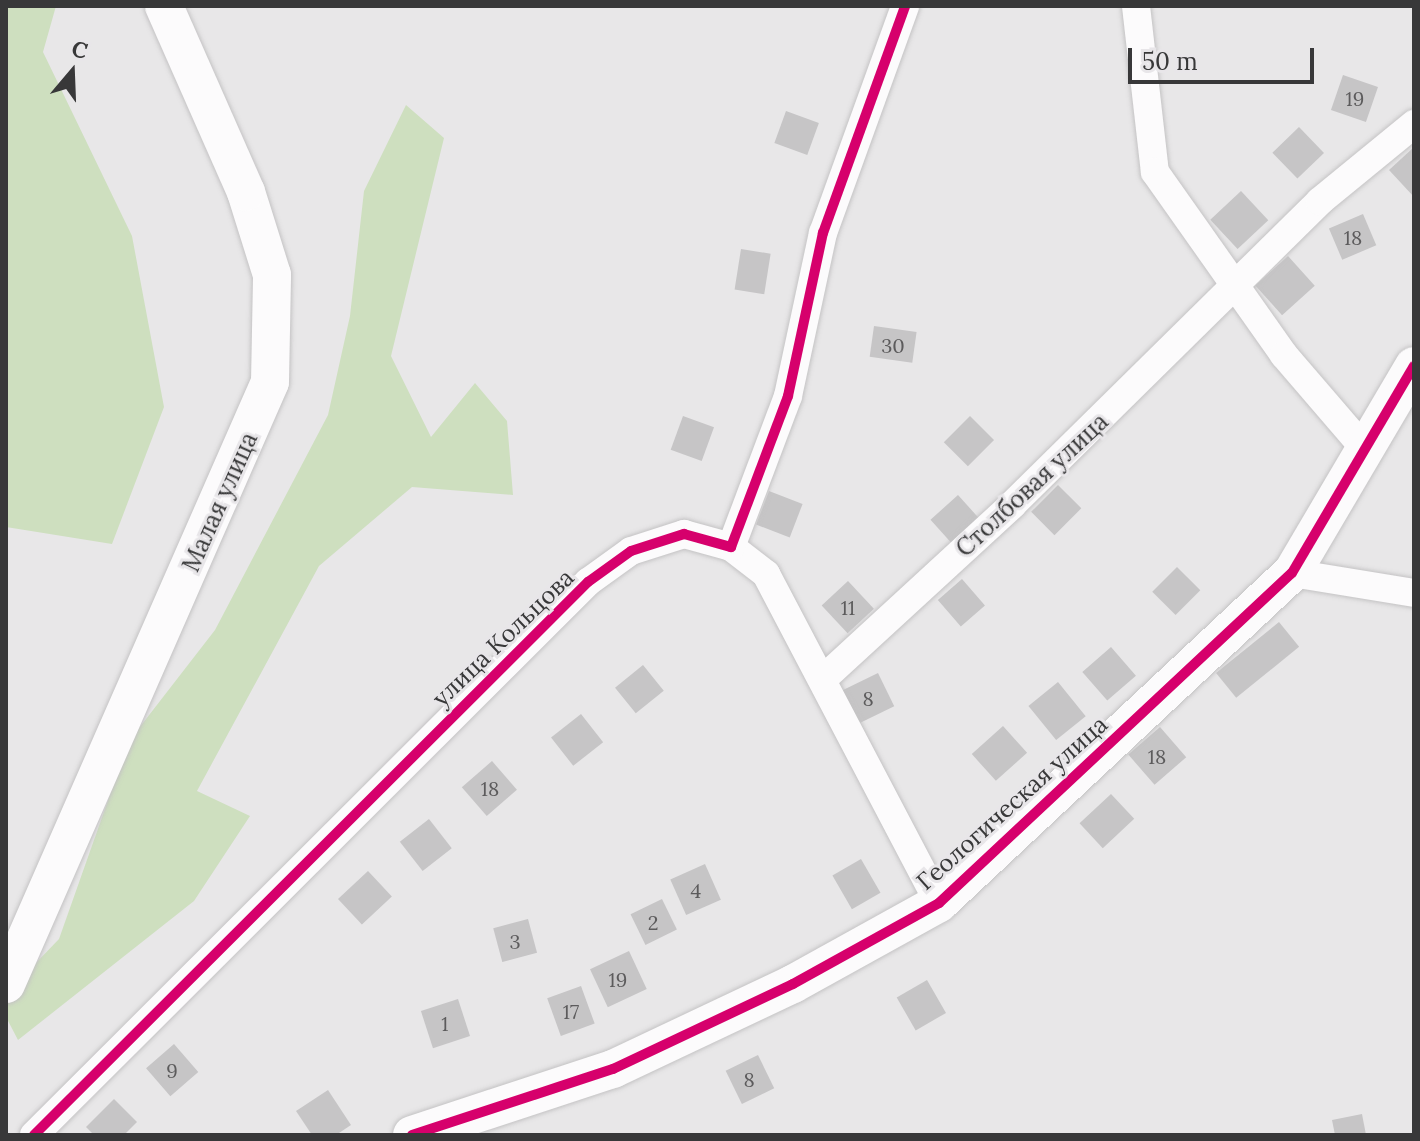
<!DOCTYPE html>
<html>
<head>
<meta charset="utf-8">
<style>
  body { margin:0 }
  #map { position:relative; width:1420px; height:1141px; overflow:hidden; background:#e8e7e8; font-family:Lora,serif }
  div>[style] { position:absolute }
  .green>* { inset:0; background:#cedfbf }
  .building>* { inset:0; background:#c6c5c6; transform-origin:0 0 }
  .roads { filter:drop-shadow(0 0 2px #c4c3c4) drop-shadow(0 0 2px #c4c3c4) }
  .street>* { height:28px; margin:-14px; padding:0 14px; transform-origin:14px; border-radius:14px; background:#fcfbfc }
  .secondary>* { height:38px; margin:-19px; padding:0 19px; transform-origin:19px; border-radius:19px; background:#fcfbfc }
  .cycleway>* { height:10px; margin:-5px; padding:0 5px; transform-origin:5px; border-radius:5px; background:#d6006c }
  span { translate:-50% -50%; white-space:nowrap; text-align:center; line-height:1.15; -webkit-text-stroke:6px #e8e6e9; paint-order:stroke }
  .number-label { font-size:20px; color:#5c5b5c }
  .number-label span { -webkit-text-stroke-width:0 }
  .street-label { font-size:24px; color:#383839 }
  .frame { position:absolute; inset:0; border:8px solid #383839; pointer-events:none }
  .north { position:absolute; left:32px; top:32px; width:80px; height:80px; -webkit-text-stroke:6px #e8e6e9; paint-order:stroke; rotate:19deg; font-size:22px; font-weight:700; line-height:32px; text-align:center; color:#383839 }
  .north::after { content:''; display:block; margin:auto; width:28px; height:36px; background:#383839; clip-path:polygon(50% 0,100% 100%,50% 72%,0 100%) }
  .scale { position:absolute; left:1128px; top:48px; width:186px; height:36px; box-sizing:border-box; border:4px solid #383839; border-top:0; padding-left:10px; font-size:24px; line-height:28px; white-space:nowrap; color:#383839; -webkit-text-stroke:6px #e8e6e9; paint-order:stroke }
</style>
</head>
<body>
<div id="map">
  <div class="green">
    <div style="clip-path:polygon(6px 6px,56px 6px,43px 52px,132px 236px,164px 407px,112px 544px,6px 527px)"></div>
    <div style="clip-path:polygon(406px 105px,444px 138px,391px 356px,431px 437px,475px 383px,507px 421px,513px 495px,412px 487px,319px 566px,197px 791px,250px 816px,194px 901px,18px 1040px,6px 1017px,6px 994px,59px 939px,129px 741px,215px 630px,328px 415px,350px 316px,364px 191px)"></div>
  </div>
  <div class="building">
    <div style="left:1343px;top:75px;width:37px;height:37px;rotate:19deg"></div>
    <div style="left:786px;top:111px;width:35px;height:34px;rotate:20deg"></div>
    <div style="left:1299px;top:127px;width:36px;height:37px;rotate:46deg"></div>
    <div style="clip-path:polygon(1414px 147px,1414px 197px,1389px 170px)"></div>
    <div style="left:1241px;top:191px;width:40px;height:42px;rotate:47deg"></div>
    <div style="left:1363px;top:214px;width:34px;height:37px;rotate:67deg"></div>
    <div style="left:741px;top:249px;width:30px;height:41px;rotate:9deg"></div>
    <div style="left:1288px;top:256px;width:40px;height:44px;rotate:48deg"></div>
    <div style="left:874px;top:326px;width:43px;height:31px;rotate:8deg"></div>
    <div style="left:683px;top:416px;width:33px;height:36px;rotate:20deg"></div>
    <div style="left:970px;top:416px;width:34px;height:37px;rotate:45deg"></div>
    <div style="left:1058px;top:485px;width:33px;height:38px;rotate:45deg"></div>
    <div style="left:769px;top:491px;width:36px;height:36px;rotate:21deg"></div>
    <div style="left:958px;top:495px;width:40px;height:37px;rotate:48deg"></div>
    <div style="left:1177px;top:567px;width:33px;height:35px;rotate:45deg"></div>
    <div style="left:962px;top:579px;width:35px;height:32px;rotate:49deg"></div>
    <div style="left:848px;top:581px;width:38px;height:36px;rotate:47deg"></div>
    <div style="left:1279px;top:622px;width:32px;height:81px;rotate:51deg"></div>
    <div style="left:1111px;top:647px;width:38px;height:38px;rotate:49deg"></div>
    <div style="left:643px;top:665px;width:33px;height:36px;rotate:51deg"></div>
    <div style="left:878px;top:673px;width:37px;height:40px;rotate:64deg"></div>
    <div style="left:1058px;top:682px;width:44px;height:38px;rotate:51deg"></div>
    <div style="left:581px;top:714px;width:36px;height:38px;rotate:52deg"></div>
    <div style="left:1003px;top:726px;width:36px;height:42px;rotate:48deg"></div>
    <div style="left:1160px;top:727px;width:40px;height:42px;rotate:49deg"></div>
    <div style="left:492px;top:761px;width:38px;height:40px;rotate:49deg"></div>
    <div style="left:1111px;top:794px;width:34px;height:43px;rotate:47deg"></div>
    <div style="left:429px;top:819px;width:37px;height:37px;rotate:52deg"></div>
    <div style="left:861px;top:859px;width:39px;height:33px;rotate:60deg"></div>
    <div style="left:705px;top:864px;width:39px;height:38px;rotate:66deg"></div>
    <div style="left:368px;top:871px;width:35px;height:41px;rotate:47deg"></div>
    <div style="left:662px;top:899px;width:34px;height:35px;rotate:64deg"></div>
    <div style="left:528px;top:919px;width:35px;height:36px;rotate:75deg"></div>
    <div style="left:629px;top:951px;width:42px;height:43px;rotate:65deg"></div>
    <div style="left:927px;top:980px;width:38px;height:35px;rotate:60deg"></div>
    <div style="left:581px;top:986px;width:40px;height:36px;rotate:70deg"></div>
    <div style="left:458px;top:999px;width:39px;height:39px;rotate:72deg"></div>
    <div style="left:174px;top:1044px;width:37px;height:37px;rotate:49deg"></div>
    <div style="left:758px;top:1055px;width:37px;height:36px;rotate:64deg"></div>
    <div style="clip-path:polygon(328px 1090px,351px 1125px,336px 1135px,312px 1135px,296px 1111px)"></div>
    <div style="clip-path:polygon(114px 1099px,137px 1122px,124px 1135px,94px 1135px,86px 1127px)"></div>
    <div style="clip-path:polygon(1362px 1114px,1366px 1135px,1335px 1135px,1332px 1120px)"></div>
  </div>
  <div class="roads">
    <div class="street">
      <div style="left:1136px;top:6px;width:167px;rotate:83.5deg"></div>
      <div style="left:1155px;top:172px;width:224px;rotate:54.8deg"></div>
      <div style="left:1284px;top:355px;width:123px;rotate:49.3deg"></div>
      <div style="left:731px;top:547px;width:44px;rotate:37.6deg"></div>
      <div style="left:766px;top:574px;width:372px;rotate:62.3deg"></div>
      <div style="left:1292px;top:573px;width:124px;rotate:9.3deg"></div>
      <div style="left:823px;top:679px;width:258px;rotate:-42.6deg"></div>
      <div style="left:1013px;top:504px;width:431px;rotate:-44.6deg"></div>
      <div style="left:1320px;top:201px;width:122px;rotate:-39.3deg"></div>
      <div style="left:34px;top:1135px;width:783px;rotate:-44.95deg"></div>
      <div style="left:588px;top:582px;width:53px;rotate:-35.8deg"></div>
      <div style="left:631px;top:551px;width:56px;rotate:-17.8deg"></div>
      <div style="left:684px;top:534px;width:49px;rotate:15.5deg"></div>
      <div style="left:731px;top:547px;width:161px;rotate:-69.3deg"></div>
      <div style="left:788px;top:396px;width:167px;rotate:-77.9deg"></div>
      <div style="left:823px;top:233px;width:241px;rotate:-70.1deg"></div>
    </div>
    <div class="secondary">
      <div style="left:6px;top:984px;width:657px;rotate:-66.32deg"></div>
      <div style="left:270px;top:382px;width:107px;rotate:-88.9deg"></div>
      <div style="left:272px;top:275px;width:87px;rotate:-107.4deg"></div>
      <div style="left:246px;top:192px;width:203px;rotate:-113.8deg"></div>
      <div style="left:412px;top:1135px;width:212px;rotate:-18.2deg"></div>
      <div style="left:613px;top:1069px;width:199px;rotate:-25.3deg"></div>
      <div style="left:793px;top:984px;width:167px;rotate:-29deg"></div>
      <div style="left:939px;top:903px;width:483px;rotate:-43.1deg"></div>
      <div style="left:1292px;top:573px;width:240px;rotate:-59.5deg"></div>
    </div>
  </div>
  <div class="cycleway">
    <div style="left:34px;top:1135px;width:783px;rotate:-44.95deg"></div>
    <div style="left:588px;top:582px;width:53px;rotate:-35.8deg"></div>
    <div style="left:631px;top:551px;width:56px;rotate:-17.8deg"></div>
    <div style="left:684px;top:534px;width:49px;rotate:15.5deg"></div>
    <div style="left:731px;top:547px;width:161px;rotate:-69.3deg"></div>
    <div style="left:788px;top:396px;width:167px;rotate:-77.9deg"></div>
    <div style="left:823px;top:233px;width:241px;rotate:-70.1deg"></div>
    <div style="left:412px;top:1135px;width:212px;rotate:-18.2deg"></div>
    <div style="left:613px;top:1069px;width:199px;rotate:-25.3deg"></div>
    <div style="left:793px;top:984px;width:167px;rotate:-29deg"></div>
    <div style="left:939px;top:903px;width:483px;rotate:-43.1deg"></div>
    <div style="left:1292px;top:573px;width:240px;rotate:-59.5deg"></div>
  </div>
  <div class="number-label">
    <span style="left:1355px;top:98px">19</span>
    <span style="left:1353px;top:237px">18</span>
    <span style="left:893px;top:345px">30</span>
    <span style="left:848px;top:607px">11</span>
    <span style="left:868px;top:698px">8</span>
    <span style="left:1157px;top:756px">18</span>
    <span style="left:490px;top:788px">18</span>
    <span style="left:696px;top:890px">4</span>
    <span style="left:653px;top:922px">2</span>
    <span style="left:515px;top:941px">3</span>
    <span style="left:618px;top:979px">19</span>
    <span style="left:571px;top:1011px">17</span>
    <span style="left:445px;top:1023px">1</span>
    <span style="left:172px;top:1070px">9</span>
    <span style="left:749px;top:1079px">8</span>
  </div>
  <div class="street-label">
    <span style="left:1032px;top:485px;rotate:-43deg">Столбовая улица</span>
    <span style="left:220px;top:502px;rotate:-66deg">Малая улица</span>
    <span style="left:503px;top:638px;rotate:-44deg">улица Кольцова</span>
    <span style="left:1012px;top:803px;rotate:-42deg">Геологическая улица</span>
  </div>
  <div class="frame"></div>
  <div class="north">С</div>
  <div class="scale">50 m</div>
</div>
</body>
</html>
